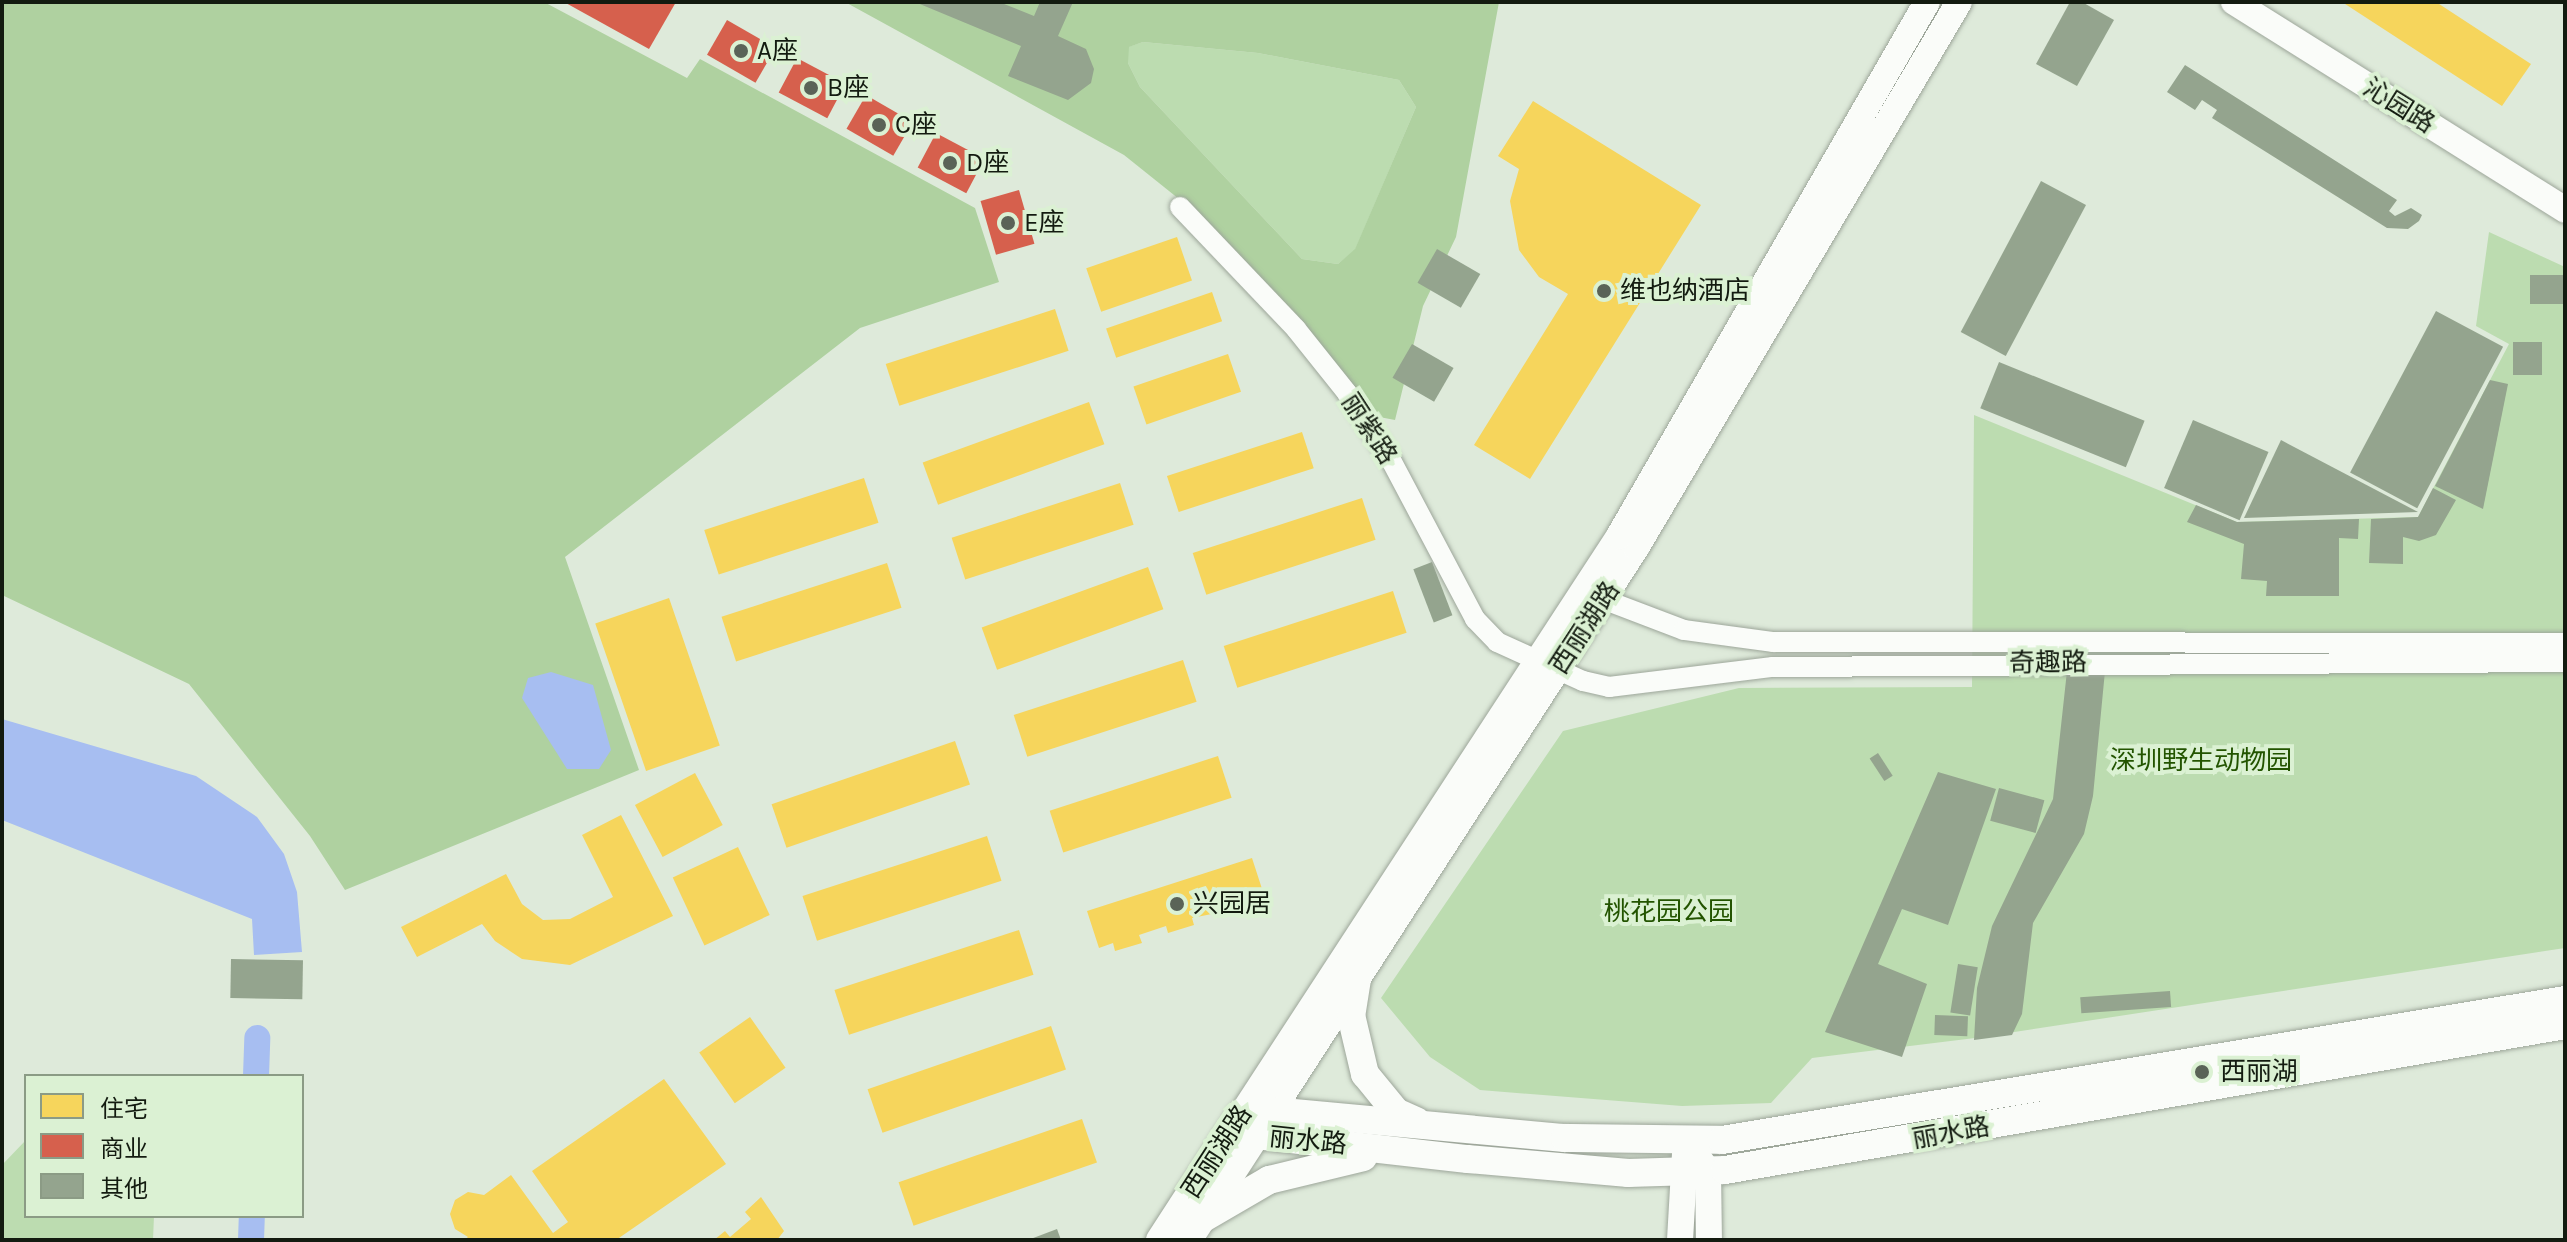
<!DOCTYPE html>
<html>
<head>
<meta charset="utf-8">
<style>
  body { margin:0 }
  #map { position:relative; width:2567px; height:1242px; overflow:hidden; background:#deeada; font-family:Karla,"Noto Sans SC",sans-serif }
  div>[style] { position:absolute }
  .green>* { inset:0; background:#bcdcb0 }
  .forest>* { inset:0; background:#afd1a0 }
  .water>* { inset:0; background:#a7bef1 }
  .homes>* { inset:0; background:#f6d55c; transform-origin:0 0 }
  .shops>* { inset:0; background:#d6604d; transform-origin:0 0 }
  .canal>* { height:26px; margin:-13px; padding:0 13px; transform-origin:13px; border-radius:13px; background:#a7bef1 }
  .building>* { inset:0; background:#94a48e; transform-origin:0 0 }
  .roads { filter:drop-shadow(0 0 2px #9da69a) drop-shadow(0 0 2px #9da69a) }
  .minor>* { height:20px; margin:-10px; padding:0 10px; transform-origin:10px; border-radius:10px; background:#fafcf9 }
  .tertiary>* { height:26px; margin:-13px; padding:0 13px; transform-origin:13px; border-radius:13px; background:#fafcf9 }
  .secondary>* { height:28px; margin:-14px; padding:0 14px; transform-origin:14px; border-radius:14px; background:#fafcf9 }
  .dots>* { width:22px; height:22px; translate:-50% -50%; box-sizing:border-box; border:4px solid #dbf1d3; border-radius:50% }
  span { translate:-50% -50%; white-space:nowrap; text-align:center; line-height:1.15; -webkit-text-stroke:8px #dbf1d3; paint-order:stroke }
  .poi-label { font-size:26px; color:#131b10 }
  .left { translate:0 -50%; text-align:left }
  .street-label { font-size:26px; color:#131b10 }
  .park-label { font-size:26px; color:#235400 }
  .frame { position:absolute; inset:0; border:4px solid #131b10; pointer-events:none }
  .legend { position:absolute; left:24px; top:1074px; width:280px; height:144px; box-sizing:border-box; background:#dbf1d3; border:2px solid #8b9b85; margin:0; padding:10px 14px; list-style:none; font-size:24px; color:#131b10 }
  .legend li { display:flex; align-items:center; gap:16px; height:40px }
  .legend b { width:40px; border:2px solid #8b9b85 }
</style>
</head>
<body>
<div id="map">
  <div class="green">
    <div style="clip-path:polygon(1143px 42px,1258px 53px,1399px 80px,1416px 107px,1355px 250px,1338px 264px,1302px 259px,1140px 87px,1128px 63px,1128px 47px)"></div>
    <div style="clip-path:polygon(2489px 232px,2565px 267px,2565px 948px,1975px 1038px,1812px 1058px,1771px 1103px,1682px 1106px,1480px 1090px,1430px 1057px,1381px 998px,1563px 731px,1739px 688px,1972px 687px,1974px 415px,2237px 522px,2418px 517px,2509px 344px,2476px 326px)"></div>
    <div style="clip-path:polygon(26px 1140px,26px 1216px,154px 1216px,153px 1240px,2px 1240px,2px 1165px)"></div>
  </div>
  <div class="forest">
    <div style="clip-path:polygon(2px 2px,544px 2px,687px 78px,700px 59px,975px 208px,999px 282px,860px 328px,565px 557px,639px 770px,345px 890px,310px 836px,189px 684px,2px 595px)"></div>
    <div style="clip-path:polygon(evenodd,845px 2px,1499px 2px,1456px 237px,1423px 306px,1395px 420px,1374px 416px,1194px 211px,1124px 155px,845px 2px,1143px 42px,1258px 53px,1399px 80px,1416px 107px,1355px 249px,1338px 264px,1302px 259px,1140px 87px,1128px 63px,1129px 47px,1143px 42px)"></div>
  </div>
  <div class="water">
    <div style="clip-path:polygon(551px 672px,593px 685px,611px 750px,599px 769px,567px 769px,522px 698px,528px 678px)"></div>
    <div style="clip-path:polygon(2px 719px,196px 776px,257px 817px,284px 854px,297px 892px,302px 952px,254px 955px,252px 919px,2px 820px)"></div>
  </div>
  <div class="homes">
    <div style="clip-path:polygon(2342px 2px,2436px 2px,2531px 64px,2502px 106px)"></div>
    <div style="clip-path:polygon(1533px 101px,1701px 205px,1530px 479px,1474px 445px,1568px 294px,1539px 277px,1519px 250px,1510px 201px,1519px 169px,1498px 156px)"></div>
    <div style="left:1177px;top:237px;width:46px;height:96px;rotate:71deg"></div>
    <div style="left:1212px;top:292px;width:31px;height:112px;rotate:71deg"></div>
    <div style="left:1055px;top:309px;width:44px;height:178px;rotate:72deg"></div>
    <div style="left:1228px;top:354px;width:40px;height:100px;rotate:71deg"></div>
    <div style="left:1089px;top:402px;width:45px;height:177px;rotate:70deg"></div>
    <div style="left:1302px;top:432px;width:38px;height:142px;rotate:72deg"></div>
    <div style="left:864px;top:478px;width:47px;height:168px;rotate:72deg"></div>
    <div style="left:1120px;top:483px;width:44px;height:177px;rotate:72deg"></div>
    <div style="left:1362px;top:498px;width:44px;height:178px;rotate:72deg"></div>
    <div style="left:887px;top:563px;width:47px;height:174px;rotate:72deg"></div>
    <div style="left:1148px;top:567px;width:45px;height:177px;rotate:70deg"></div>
    <div style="left:1393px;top:591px;width:44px;height:178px;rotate:72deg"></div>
    <div style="left:669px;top:598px;width:156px;height:78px;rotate:71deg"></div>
    <div style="left:1183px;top:660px;width:44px;height:178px;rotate:72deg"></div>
    <div style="left:955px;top:741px;width:46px;height:194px;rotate:71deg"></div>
    <div style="left:1218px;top:756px;width:44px;height:177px;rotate:72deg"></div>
    <div style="left:695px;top:773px;width:59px;height:68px;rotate:62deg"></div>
    <div style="clip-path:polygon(621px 815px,673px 916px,570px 965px,522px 959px,495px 941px,482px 924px,417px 957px,401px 927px,506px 874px,522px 904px,543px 920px,570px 919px,613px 897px,582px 835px)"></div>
    <div style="left:987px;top:836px;width:47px;height:194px;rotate:72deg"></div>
    <div style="left:738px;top:847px;width:75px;height:72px;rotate:65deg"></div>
    <div style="clip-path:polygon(1252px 858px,1264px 895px,1244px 901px,1246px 907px,1192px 918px,1194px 925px,1168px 933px,1166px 926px,1139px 935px,1142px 943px,1115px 951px,1113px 943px,1099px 948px,1087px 911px)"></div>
    <div style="left:1019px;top:930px;width:47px;height:194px;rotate:72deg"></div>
    <div style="left:750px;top:1017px;width:62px;height:62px;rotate:55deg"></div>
    <div style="left:1051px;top:1026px;width:46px;height:194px;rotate:71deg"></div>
    <div style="clip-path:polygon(664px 1079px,726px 1164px,616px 1240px,464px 1240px,468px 1237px,455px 1229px,450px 1214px,455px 1200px,468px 1192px,484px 1195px,511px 1175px,553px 1233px,568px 1222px,532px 1171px)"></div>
    <div style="left:1082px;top:1119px;width:46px;height:194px;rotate:71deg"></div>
    <div style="clip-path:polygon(761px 1197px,784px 1231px,777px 1240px,714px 1240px,725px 1231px,730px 1237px,751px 1219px,745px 1212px)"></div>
  </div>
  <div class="shops">
    <div style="clip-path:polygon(564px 2px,676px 2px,649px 49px)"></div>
    <div style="left:727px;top:20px;width:56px;height:40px;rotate:30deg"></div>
    <div style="left:797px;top:58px;width:55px;height:39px;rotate:28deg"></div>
    <div style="left:866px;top:95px;width:54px;height:39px;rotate:30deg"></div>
    <div style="left:936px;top:133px;width:55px;height:39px;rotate:28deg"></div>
    <div style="left:1019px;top:190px;width:56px;height:40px;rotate:74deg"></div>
  </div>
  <div class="canal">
    <div style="left:256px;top:1076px;width:38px;rotate:-88deg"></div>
    <div style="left:251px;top:1240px;width:24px;rotate:-88deg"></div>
  </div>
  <div class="building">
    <div style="clip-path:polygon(915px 2px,999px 2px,1034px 16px,1040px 2px,1073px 2px,1058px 36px,1086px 49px,1094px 69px,1091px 83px,1068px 100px,1008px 76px,1021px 46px)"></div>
    <div style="clip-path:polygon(2070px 2px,2082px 2px,2114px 20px,2077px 86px,2036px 64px)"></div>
    <div style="clip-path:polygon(2185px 65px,2397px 200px,2389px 211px,2395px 216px,2411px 208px,2422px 215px,2419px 221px,2408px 229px,2387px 228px,2212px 118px,2217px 110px,2202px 100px,2195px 110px,2167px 92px)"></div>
    <div style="left:2041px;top:181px;width:51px;height:171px;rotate:28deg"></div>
    <div style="left:1437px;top:249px;width:50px;height:39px;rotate:30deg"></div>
    <div style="left:2530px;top:275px;width:35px;height:29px"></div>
    <div style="left:2436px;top:311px;width:76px;height:183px;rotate:28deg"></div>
    <div style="left:2513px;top:342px;width:29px;height:33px"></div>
    <div style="left:1412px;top:344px;width:48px;height:39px;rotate:30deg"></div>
    <div style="left:1999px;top:362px;width:157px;height:50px;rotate:22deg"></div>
    <div style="clip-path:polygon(2490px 380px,2508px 384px,2483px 509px,2435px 486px)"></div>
    <div style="left:2193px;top:420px;width:82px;height:74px;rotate:23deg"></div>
    <div style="clip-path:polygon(2281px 440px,2418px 512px,2244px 518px)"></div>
    <div style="clip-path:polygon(2433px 488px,2456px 500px,2436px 535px,2419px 541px,2403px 537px,2403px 564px,2369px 563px,2371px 519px,2418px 517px)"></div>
    <div style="clip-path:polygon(2196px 505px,2237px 522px,2359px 519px,2358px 539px,2339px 538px,2339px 596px,2266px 596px,2267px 581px,2241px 579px,2244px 544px,2187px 522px)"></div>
    <div style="left:1432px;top:562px;width:57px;height:20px;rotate:69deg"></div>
    <div style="clip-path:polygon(2067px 671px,2105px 671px,2093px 796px,2084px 834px,2033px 923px,2022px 1014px,2012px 1035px,1974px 1040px,1977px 988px,1992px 926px,2053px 799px)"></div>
    <div style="left:1878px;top:753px;width:27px;height:10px;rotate:57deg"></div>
    <div style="clip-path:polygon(1938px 772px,1996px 789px,1948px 925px,1902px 909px,1878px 964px,1927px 984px,1902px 1057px,1825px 1032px)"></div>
    <div style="left:1999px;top:788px;width:47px;height:34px;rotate:15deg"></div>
    <div style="left:231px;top:959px;width:72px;height:39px;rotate:1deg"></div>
    <div style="left:1958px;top:964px;width:20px;height:49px;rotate:9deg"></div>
    <div style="left:2170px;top:991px;width:16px;height:90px;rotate:86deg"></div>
    <div style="left:1935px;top:1015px;width:33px;height:20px;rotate:2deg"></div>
    <div style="clip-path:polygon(1057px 1229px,1061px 1240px,1028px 1240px)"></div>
  </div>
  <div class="roads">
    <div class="minor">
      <div style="left:1180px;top:207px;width:168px;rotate:46.4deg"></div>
      <div style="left:1296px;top:329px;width:82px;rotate:51.4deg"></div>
      <div style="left:1347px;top:393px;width:82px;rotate:56.9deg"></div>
      <div style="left:1392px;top:462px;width:178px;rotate:62.1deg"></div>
      <div style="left:1475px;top:619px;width:32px;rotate:46deg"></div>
      <div style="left:1497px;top:642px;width:94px;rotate:24.4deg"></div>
      <div style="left:1583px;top:681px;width:27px;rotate:13deg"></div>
      <div style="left:1609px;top:687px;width:165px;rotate:-7deg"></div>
      <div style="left:1773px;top:667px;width:792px;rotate:-0.36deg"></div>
      <div style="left:1592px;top:595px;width:98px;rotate:20.8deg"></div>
      <div style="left:1684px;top:630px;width:90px;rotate:7.7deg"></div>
      <div style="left:1773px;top:642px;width:792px;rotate:0.07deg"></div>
    </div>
    <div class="tertiary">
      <div style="left:2234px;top:2px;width:391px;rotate:32.1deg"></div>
      <div style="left:1272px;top:1111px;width:670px;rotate:-57.12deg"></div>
      <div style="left:1636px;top:548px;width:634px;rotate:-59.39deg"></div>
      <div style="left:1240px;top:1117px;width:694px;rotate:-56.88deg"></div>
      <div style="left:1619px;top:536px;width:616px;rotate:-60.02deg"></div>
      <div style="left:1687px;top:1142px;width:36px;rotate:54deg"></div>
      <div style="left:1708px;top:1171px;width:69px;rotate:89.2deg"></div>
      <div style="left:1680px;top:1240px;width:88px;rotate:-86.7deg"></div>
    </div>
    <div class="secondary">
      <div style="left:1357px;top:979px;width:36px;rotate:99deg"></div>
      <div style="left:1351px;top:1015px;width:61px;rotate:76.7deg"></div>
      <div style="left:1365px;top:1074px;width:49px;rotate:50.8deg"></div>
      <div style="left:1396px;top:1112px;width:22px;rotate:24deg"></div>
      <div style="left:1240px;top:1117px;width:24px;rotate:48deg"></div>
      <div style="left:1256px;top:1135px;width:213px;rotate:6.5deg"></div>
      <div style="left:1468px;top:1159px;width:161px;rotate:5deg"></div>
      <div style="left:1628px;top:1173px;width:97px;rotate:-1.8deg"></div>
      <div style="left:1725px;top:1170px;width:852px;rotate:-9.79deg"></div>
      <div style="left:1240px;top:1117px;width:33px;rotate:-11deg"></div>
      <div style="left:1272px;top:1111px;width:294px;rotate:5.3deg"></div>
      <div style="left:1565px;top:1138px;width:157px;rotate:0.7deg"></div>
      <div style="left:1722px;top:1140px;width:855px;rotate:-9.43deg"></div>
      <div style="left:1202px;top:1219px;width:78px;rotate:-30.2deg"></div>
      <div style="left:1269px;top:1180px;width:97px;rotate:-13.7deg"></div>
      <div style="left:1160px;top:1240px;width:147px;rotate:-57deg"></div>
      <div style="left:1188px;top:1240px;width:143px;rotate:-57deg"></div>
    </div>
  </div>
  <div class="dots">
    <div style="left:741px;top:51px;background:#5a6357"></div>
    <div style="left:811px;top:88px;background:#5a6357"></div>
    <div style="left:879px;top:125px;background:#5a6357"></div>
    <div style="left:950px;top:163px;background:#5a6357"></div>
    <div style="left:1008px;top:223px;background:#5a6357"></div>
    <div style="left:1604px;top:291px;background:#5a6357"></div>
    <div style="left:1177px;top:904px;background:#5a6357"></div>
    <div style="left:2202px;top:1072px;background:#5a6357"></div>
  </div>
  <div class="poi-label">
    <span class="left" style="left:757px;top:51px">A座</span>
    <span class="left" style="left:827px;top:88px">B座</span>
    <span class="left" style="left:895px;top:125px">C座</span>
    <span class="left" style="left:966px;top:163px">D座</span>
    <span class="left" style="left:1024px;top:223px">E座</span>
    <span class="left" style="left:1620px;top:291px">维也纳酒店</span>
    <span class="left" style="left:1193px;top:904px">兴园居</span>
    <span class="left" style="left:2220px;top:1072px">西丽湖</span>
  </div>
  <div class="street-label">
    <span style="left:2399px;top:106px;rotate:32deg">沁园路</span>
    <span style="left:1369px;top:429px;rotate:57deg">丽紫路</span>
    <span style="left:1585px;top:628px;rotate:-57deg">西丽湖路</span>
    <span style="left:2048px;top:663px;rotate:-1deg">奇趣路</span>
    <span style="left:1951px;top:1133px;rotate:-10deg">丽水路</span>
    <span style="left:1308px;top:1141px;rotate:6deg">丽水路</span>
    <span style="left:1217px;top:1152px;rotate:-57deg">西丽湖路</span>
  </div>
  <div class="park-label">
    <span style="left:2201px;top:761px">深圳野生动物园</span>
    <span style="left:1669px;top:912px">桃花园公园</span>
  </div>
  <div class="frame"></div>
  <ul class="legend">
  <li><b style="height:22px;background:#f6d55c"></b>住宅</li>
  <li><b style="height:22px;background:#d6604d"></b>商业</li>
  <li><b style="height:22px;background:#94a48e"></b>其他</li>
  </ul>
</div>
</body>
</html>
